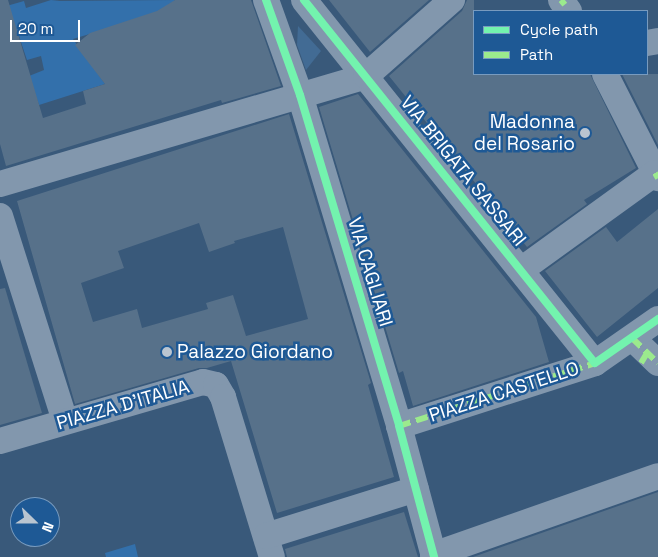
<!DOCTYPE html>
<html>
<head>
<meta charset="utf-8">
<style>
  body { margin:0 }
  #map { position:relative; width:658px; height:557px; overflow:hidden; background:#39597a; font-family:"Space Grotesk",sans-serif }
  div>[style] { position:absolute }
  .green>* { inset:0; background:#3370ab }
  .water>* { inset:0; background:#426b94 }
  .building>* { inset:0; background:#57718a }
  .minor>* { height:26px; margin:-13px; padding:0 13px; transform-origin:13px; border-radius:13px; background:#8297ad }
  .quiet>* { height:6px; margin-top:-3px; transform-origin:0; background:repeating-linear-gradient(90deg,#9bea8d 0 12px,transparent 0 18px) }
  .cycleway>* { height:8px; margin:-4px; padding:0 4px; transform-origin:4px; border-radius:4px; background:#73f3ae }
  .dots>* { width:14px; height:14px; translate:-50% -50%; box-sizing:border-box; border:2px solid #1e5995; border-radius:50% }
  span { translate:-50% -50%; white-space:nowrap; text-align:center; line-height:1.15; -webkit-text-stroke:5px #1e5995; paint-order:stroke }
  .poi-label { font-size:19px; color:#fff }
  .right { translate:-100% -50%; text-align:right }
  .left { translate:0 -50%; text-align:left }
  .street-label { font-size:19px; color:#fff }
  .legend { position:absolute; left:473px; top:10px; width:175px; height:65px; box-sizing:border-box; background:#1e5995; border:1px solid #789bbf; margin:0; padding:6px 9px; list-style:none; font-size:15px; color:#fff }
  .legend li { display:flex; align-items:center; gap:10px; height:25px }
  .legend b { width:25px; border:1px solid #789bbf }
  .north { position:absolute; left:10px; top:497px; width:50px; height:50px; box-sizing:border-box; background:#1e5995; border:1px solid #789bbf; border-radius:50%; rotate:112deg; font-size:14px; font-weight:700; line-height:20px; text-align:center; color:#fff }
  .north::after { content:''; display:block; margin:auto; width:18px; height:22px; background:#bac5d0; clip-path:polygon(50% 0,100% 100%,50% 72%,0 100%) }
  .scale { position:absolute; left:10px; top:20px; width:70px; height:22px; box-sizing:border-box; border:2px solid #fff; border-top:0; padding-left:6px; font-size:15px; line-height:18px; white-space:nowrap; color:#fff; -webkit-text-stroke:4px #1e5995; paint-order:stroke }
</style>
</head>
<body>
<div id="map">
  <div class="green">
    <div style="clip-path:polygon(51px 0,60px 1px,175px 0,162px 12px,73px 39px,105px 84px,39px 105px,29px 76px,44px 70px,41px 56px,27px 60px,17px 30px,11px 31px,3px 7px,24px 1px,26px 8px)"></div>
    <div style="clip-path:polygon(135px 544px,138px 557px,106px 557px,105px 553px)"></div>
  </div>
  <div class="water">
    <div style="clip-path:polygon(298px 26px,321px 51px,306px 70px,297px 45px)"></div>
  </div>
  <div class="building">
    <div style="clip-path:polygon(0 0,8px 0,43px 118px,86px 104px,83px 91px,105px 84px,75px 45px,90px 33px,157px 11px,175px 0,251px 0,281px 86px,222px 103px,221px 100px,6px 166px,0 144px)"></div>
    <div style="clip-path:polygon(329px 0,429px 0,370px 52px)"></div>
    <div style="clip-path:polygon(467px 0,474px 0,474px 74px,590px 74px,636px 168px,584px 200px,587px 204px,527px 247px,389px 76px,462px 11px)"></div>
    <div style="clip-path:polygon(622px 74px,658px 74px,658px 145px)"></div>
    <div style="clip-path:polygon(358px 94px,536px 317px,549px 362px,413px 406px,403px 371px,399px 373px,319px 107px)"></div>
    <div style="clip-path:polygon(evenodd,289px 114px,371px 383px,368px 385px,394px 477px,277px 513px,231px 361px,207px 368px,199px 368px,75px 404px,17px 201px,289px 114px,199px 223px,209px 252px,235px 243px,234px 241px,283px 227px,308px 319px,246px 336px,233px 295px,206px 303px,208px 309px,142px 328px,137px 309px,93px 322px,81px 283px,124px 268px,118px 251px,199px 223px)"></div>
    <div style="clip-path:polygon(658px 209px,658px 288px,597px 337px,545px 271px,606px 227px,617px 242px)"></div>
    <div style="clip-path:polygon(5px 288px,42px 413px,0 425px,0 289px)"></div>
    <div style="clip-path:polygon(658px 492px,658px 557px,473px 557px)"></div>
    <div style="clip-path:polygon(404px 512px,418px 557px,287px 557px,285px 549px)"></div>
  </div>
  <div class="minor">
    <div style="left:266px;top:0;width:101px;rotate:70.3deg"></div>
    <div style="left:300px;top:95px;width:345px;rotate:73.3deg"></div>
    <div style="left:399px;top:426px;width:136px;rotate:75deg"></div>
    <div style="left:304px;top:0;width:465px;rotate:51.3deg"></div>
    <div style="left:561px;top:0;width:14px;rotate:54deg"></div>
    <div style="left:647px;top:43px;width:11px;rotate:-10deg"></div>
    <div style="left:605px;top:74px;width:117px;rotate:63deg"></div>
    <div style="left:0;top:184px;width:382px;rotate:-16.4deg"></div>
    <div style="left:366px;top:76px;width:115px;rotate:-41.5deg"></div>
    <div style="left:0;top:216px;width:215px;rotate:72.4deg"></div>
    <div style="left:521px;top:270px;width:165px;rotate:-35.9deg"></div>
    <div style="left:632px;top:338px;width:36px;rotate:44deg"></div>
    <div style="left:399px;top:426px;width:206px;rotate:-17.8deg"></div>
    <div style="left:595px;top:363px;width:77px;rotate:-34.9deg"></div>
    <div style="left:0;top:441px;width:211px;rotate:-16.2deg"></div>
    <div style="left:203px;top:382px;width:13px;rotate:13deg"></div>
    <div style="left:216px;top:385px;width:14px;rotate:60deg"></div>
    <div style="left:223px;top:397px;width:167px;rotate:73deg"></div>
    <div style="left:266px;top:536px;width:157px;rotate:-17.4deg"></div>
    <div style="left:433px;top:555px;width:238px;rotate:-19.3deg"></div>
  </div>
  <div class="quiet">
    <div style="left:561px;top:0;width:6px;rotate:51deg"></div>
    <div style="left:655px;top:173px;width:6px;rotate:59deg"></div>
    <div style="left:632px;top:338px;width:36px;rotate:44deg"></div>
    <div style="left:641px;top:363px;width:12px;rotate:-59deg"></div>
    <div style="left:399px;top:426px;width:206px;rotate:-17.8deg"></div>
  </div>
  <div class="cycleway">
    <div style="left:266px;top:0;width:101px;rotate:70.3deg"></div>
    <div style="left:300px;top:95px;width:345px;rotate:73.3deg"></div>
    <div style="left:399px;top:426px;width:136px;rotate:75deg"></div>
    <div style="left:304px;top:0;width:465px;rotate:51.3deg"></div>
    <div style="left:595px;top:363px;width:77px;rotate:-34.9deg"></div>
  </div>
  <div class="dots">
    <div style="left:585px;top:133px;background:#bac5d0"></div>
    <div style="left:167px;top:352px;background:#bac5d0"></div>
  </div>
  <div class="poi-label">
    <span class="right" style="left:575px;top:133px">Madonna<br>del Rosario</span>
    <span class="left" style="left:177px;top:352px">Palazzo Giordano</span>
  </div>
  <div class="street-label">
    <span style="left:463px;top:171px;rotate:51deg">VIA BRIGATA SASSARI</span>
    <span style="left:370px;top:272px;rotate:73deg">VIA CAGLIARI</span>
    <span style="left:504px;top:392px;rotate:-18deg">PIAZZA CASTELLO</span>
    <span style="left:123px;top:405px;rotate:-16deg">PIAZZA D'ITALIA</span>
  </div>
  <ul class="legend">
  <li><b style="height:6px;background:#73f3ae"></b>Cycle path</li>
  <li><b style="height:6px;background:#9bea8d"></b>Path</li>
  </ul>
  <div class="north">N</div>
  <div class="scale">20 m</div>
</div>
</body>
</html>
